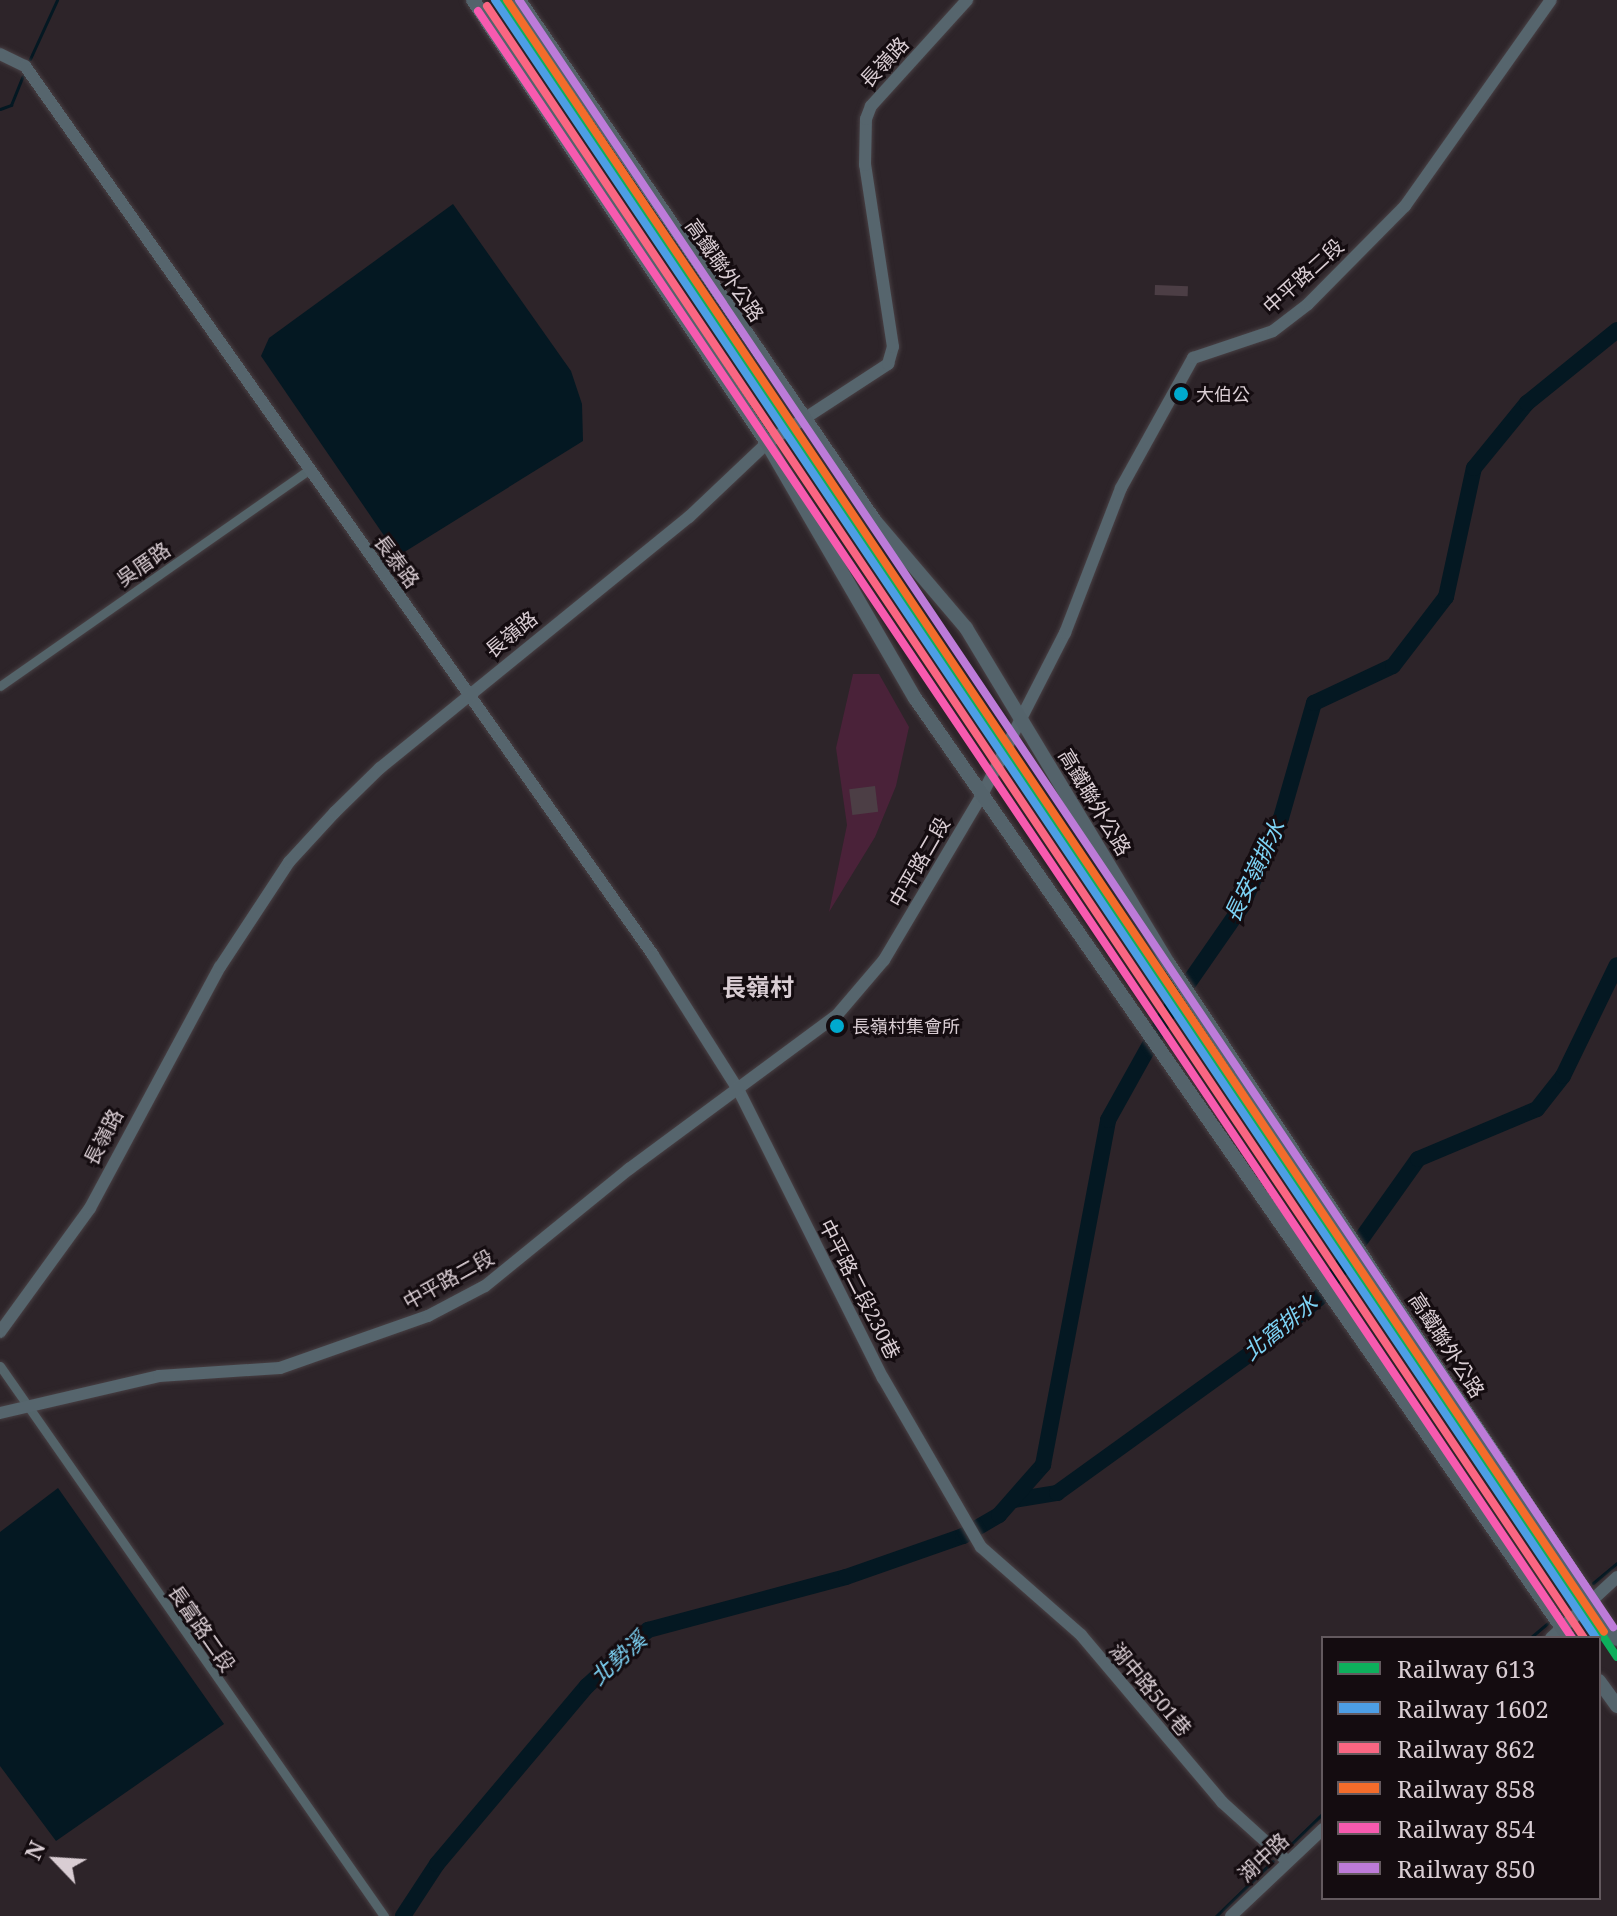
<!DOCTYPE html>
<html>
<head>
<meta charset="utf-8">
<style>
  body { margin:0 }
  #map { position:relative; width:1617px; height:1916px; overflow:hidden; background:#2d2429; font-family:"Noto Serif","Noto Sans TC",serif }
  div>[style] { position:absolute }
  .green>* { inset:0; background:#4a2239 }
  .water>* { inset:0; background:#041822 }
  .stream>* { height:3px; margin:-1.5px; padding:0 1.5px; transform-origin:1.5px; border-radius:1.5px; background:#041822 }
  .river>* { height:16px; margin:-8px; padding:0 8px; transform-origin:8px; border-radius:8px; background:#041822 }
  .building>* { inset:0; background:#4c3e45; transform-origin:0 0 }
  .roads { filter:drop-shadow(0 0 2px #484044) drop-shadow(0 0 2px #484044) }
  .street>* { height:9px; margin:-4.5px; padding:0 4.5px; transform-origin:4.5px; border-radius:4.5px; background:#54646a }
  .secondary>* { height:12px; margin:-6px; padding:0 6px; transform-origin:6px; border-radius:6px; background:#56656d }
  .primary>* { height:14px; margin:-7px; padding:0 7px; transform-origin:7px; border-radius:7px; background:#54636b }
  .rail-1>* { height:8px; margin:-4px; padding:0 4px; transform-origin:4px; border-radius:4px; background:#0daf5c }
  .rail-2>* { height:8px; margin:-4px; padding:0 4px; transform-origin:4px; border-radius:4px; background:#4d9ee5 }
  .rail-3>* { height:8px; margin:-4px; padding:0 4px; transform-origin:4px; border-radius:4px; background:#fa6682 }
  .rail-4>* { height:8px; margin:-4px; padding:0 4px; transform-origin:4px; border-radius:4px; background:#f36c2b }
  .rail-5>* { height:8px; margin:-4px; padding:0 4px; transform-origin:4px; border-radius:4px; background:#f75aaf }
  .rail-6>* { height:8px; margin:-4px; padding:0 4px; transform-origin:4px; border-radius:4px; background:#bd7bd9 }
  .dots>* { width:22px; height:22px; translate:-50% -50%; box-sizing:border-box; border:4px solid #140c10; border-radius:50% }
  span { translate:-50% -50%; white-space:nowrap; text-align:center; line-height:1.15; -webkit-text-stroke:6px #140c10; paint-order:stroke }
  .bus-label { font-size:18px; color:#d9cdd3 }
  .left { translate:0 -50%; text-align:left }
  .street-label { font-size:20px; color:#d9cdd3 }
  .water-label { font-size:22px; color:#7dd3f5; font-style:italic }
  .quarter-label { font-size:24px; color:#d9cdd3; font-weight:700 }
  .legend { position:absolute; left:1321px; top:1636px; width:280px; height:264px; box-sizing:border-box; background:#140c10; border:2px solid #63595e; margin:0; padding:10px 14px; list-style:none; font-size:24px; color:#d9cdd3 }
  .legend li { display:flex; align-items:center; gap:16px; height:40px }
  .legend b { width:40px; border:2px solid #63595e }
  .north { position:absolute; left:16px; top:1820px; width:80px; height:80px; -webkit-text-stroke:6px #140c10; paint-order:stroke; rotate:295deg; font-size:22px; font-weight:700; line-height:32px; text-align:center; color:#d9cdd3 }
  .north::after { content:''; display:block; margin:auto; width:28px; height:36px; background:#d9cdd3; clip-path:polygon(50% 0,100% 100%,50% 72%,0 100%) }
</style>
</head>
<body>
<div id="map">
  <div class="green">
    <div style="clip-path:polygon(853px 674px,879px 674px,909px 727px,896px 786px,875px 837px,829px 912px,847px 825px,836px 748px)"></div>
  </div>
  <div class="water">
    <div style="clip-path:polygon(453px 204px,571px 371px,582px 404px,583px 441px,398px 556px,261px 356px,269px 338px)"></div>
    <div style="clip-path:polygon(58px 1488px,224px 1724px,56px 1841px,0 1766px,0 1532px)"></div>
  </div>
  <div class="stream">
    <div style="left:30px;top:59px;width:65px;rotate:-65.4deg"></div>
    <div style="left:0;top:109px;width:12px;rotate:-20deg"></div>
    <div style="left:11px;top:105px;width:31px;rotate:-68deg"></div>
    <div style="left:1593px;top:1583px;width:31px;rotate:-40deg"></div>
    <div style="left:1530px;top:1638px;width:23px;rotate:-40deg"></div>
    <div style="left:1285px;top:1850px;width:53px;rotate:-44.2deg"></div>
    <div style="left:1216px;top:1916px;width:79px;rotate:-44deg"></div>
  </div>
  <div class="river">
    <div style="left:1014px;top:1500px;width:44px;rotate:-9.2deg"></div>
    <div style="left:1057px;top:1493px;width:265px;rotate:-35.8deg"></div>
    <div style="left:1272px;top:1338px;width:63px;rotate:-40.5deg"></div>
    <div style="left:1320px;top:1297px;width:169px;rotate:-54.6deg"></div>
    <div style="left:1418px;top:1159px;width:129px;rotate:-22.8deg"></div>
    <div style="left:1537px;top:1109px;width:42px;rotate:-51.8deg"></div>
    <div style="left:1563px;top:1076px;width:123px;rotate:-64.1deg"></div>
    <div style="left:403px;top:1916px;width:62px;rotate:-56.8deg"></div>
    <div style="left:437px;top:1864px;width:233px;rotate:-49.9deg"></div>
    <div style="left:587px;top:1686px;width:83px;rotate:-42.6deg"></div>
    <div style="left:648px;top:1630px;width:205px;rotate:-15deg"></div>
    <div style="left:846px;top:1577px;width:124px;rotate:-19.3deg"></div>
    <div style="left:963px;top:1536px;width:42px;rotate:-30.3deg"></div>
    <div style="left:999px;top:1515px;width:67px;rotate:-48.7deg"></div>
    <div style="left:1043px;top:1465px;width:351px;rotate:-79.3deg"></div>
    <div style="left:1108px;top:1120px;width:121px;rotate:-60.9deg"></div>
    <div style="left:1167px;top:1014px;width:131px;rotate:-55.2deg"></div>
    <div style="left:1242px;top:906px;width:96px;rotate:-66.1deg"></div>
    <div style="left:1281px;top:818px;width:120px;rotate:-74deg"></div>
    <div style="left:1314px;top:703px;width:87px;rotate:-25.1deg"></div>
    <div style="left:1393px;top:666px;width:87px;rotate:-52.5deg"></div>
    <div style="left:1446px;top:597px;width:132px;rotate:-77.8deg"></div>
    <div style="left:1474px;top:468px;width:84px;rotate:-50.8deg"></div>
    <div style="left:1527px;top:403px;width:116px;rotate:-39deg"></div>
  </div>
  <div class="building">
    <div style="left:1155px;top:285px;width:33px;height:10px;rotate:2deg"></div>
    <div style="left:875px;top:786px;width:26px;height:26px;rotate:83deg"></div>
  </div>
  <div class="roads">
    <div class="street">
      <div style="left:0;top:686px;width:375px;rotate:-35deg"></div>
      <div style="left:0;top:1366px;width:671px;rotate:55.08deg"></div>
    </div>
    <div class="secondary">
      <div style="left:0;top:54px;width:28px;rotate:26deg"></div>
      <div style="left:25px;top:66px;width:1088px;rotate:54.76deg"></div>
      <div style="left:653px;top:955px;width:161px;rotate:57.7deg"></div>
      <div style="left:739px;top:1091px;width:321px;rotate:63.4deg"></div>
      <div style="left:883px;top:1378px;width:195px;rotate:59.9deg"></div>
      <div style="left:981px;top:1547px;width:133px;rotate:41.3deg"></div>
      <div style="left:1081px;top:1635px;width:219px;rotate:49.8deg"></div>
      <div style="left:1222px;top:1802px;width:88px;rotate:42.2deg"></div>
      <div style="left:0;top:1332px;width:153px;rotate:-54deg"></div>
      <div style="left:90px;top:1208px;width:274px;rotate:-61.7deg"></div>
      <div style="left:220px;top:967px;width:126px;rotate:-56.7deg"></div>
      <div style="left:289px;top:862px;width:68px;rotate:-47.4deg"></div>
      <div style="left:335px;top:812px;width:63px;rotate:-44.4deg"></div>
      <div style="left:380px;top:768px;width:398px;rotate:-39.1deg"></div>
      <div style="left:689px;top:517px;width:108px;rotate:-43.5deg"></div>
      <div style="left:767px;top:443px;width:145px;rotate:-33.1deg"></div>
      <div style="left:888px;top:364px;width:18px;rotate:-74deg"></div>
      <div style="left:893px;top:347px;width:184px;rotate:-98.7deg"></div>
      <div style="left:865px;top:165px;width:46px;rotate:-88.8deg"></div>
      <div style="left:866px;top:119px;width:14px;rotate:-69deg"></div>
      <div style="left:871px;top:106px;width:143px;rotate:-47.8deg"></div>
      <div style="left:0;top:1413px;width:163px;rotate:-13.1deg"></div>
      <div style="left:159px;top:1376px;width:121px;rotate:-3.8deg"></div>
      <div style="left:280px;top:1368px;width:157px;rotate:-19.4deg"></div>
      <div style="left:428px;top:1316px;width:64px;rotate:-27.8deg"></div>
      <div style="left:485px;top:1286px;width:186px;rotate:-39.1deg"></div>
      <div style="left:629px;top:1169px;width:259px;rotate:-36.5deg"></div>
      <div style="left:837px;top:1015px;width:72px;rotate:-49.5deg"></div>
      <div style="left:884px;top:960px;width:194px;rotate:-59.3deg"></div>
      <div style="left:983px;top:793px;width:180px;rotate:-62.9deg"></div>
      <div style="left:1065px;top:633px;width:155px;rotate:-68.9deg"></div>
      <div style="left:1121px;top:488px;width:149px;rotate:-61deg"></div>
      <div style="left:1193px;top:358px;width:84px;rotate:-18.6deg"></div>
      <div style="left:1273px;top:331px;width:44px;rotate:-37.6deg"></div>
      <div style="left:1308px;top:304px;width:138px;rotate:-45.3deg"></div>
      <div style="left:1405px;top:206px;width:252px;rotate:-54.7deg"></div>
      <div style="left:1551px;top:1638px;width:90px;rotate:-42.7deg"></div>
      <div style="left:1231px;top:1916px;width:127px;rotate:-43.4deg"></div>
    </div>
    <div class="primary">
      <div style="left:473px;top:0;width:532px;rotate:56.43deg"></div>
      <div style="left:767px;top:443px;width:295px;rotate:59.9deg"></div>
      <div style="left:915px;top:698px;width:1145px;rotate:55.17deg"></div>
      <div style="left:519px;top:0;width:631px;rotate:55.66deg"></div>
      <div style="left:875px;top:521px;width:140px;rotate:49.6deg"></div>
      <div style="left:966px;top:628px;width:393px;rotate:58.9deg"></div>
      <div style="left:1169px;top:964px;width:810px;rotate:56.43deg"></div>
      <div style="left:1599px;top:1681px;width:31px;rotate:54deg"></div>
    </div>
  </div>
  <div class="rail-1">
    <div style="left:504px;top:0;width:1996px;rotate:56.11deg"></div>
  </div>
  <div class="rail-2">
    <div style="left:495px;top:0;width:1974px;rotate:56.09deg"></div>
  </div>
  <div class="rail-3">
    <div style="left:487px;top:6px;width:1966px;rotate:56.09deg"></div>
  </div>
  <div class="rail-4">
    <div style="left:507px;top:0;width:1966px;rotate:56.09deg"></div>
  </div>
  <div class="rail-5">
    <div style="left:478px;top:11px;width:1961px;rotate:56.08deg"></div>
  </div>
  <div class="rail-6">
    <div style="left:519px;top:0;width:1961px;rotate:56.08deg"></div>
  </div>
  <div class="dots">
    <div style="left:1181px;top:394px;background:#00a9ce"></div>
    <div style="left:837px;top:1026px;background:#00a9ce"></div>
  </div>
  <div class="bus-label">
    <span class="left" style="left:1196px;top:394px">大伯公</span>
    <span class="left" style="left:852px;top:1026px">長嶺村集會所</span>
  </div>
  <div class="street-label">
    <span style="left:884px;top:62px;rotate:-47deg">長嶺路</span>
    <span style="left:725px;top:270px;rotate:55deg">高鐵聯外公路</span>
    <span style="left:1303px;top:276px;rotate:-42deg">中平路二段</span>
    <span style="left:397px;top:561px;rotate:53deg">長泰路</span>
    <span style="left:143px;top:564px;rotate:-35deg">吳厝路</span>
    <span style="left:511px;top:634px;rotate:-39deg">長嶺路</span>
    <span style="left:1095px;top:802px;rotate:59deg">高鐵聯外公路</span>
    <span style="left:919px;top:862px;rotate:-60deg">中平路二段</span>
    <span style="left:103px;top:1137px;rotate:-63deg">長嶺路</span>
    <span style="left:448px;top:1279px;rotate:-29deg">中平路二段</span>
    <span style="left:860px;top:1289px;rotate:63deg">中平路二段230巷</span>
    <span style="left:1447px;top:1345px;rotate:57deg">高鐵聯外公路</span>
    <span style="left:202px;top:1628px;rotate:55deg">長富路二段</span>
    <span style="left:1151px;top:1689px;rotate:50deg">湖中路501巷</span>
    <span style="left:1263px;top:1857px;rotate:-43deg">湖中路</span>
  </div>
  <div class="water-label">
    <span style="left:1254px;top:871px;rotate:-64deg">長安嶺排水</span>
    <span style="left:1280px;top:1327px;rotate:-39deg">北窩排水</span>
    <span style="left:618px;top:1658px;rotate:-42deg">北勢溪</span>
  </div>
  <div class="quarter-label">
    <span style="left:758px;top:987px">長嶺村</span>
  </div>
  <ul class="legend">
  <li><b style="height:10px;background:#0daf5c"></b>Railway 613</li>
  <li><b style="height:10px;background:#4d9ee5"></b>Railway 1602</li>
  <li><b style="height:10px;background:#fa6682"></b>Railway 862</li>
  <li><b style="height:10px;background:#f36c2b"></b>Railway 858</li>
  <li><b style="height:10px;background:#f75aaf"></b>Railway 854</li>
  <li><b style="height:10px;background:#bd7bd9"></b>Railway 850</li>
  </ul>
  <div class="north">N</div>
</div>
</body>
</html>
